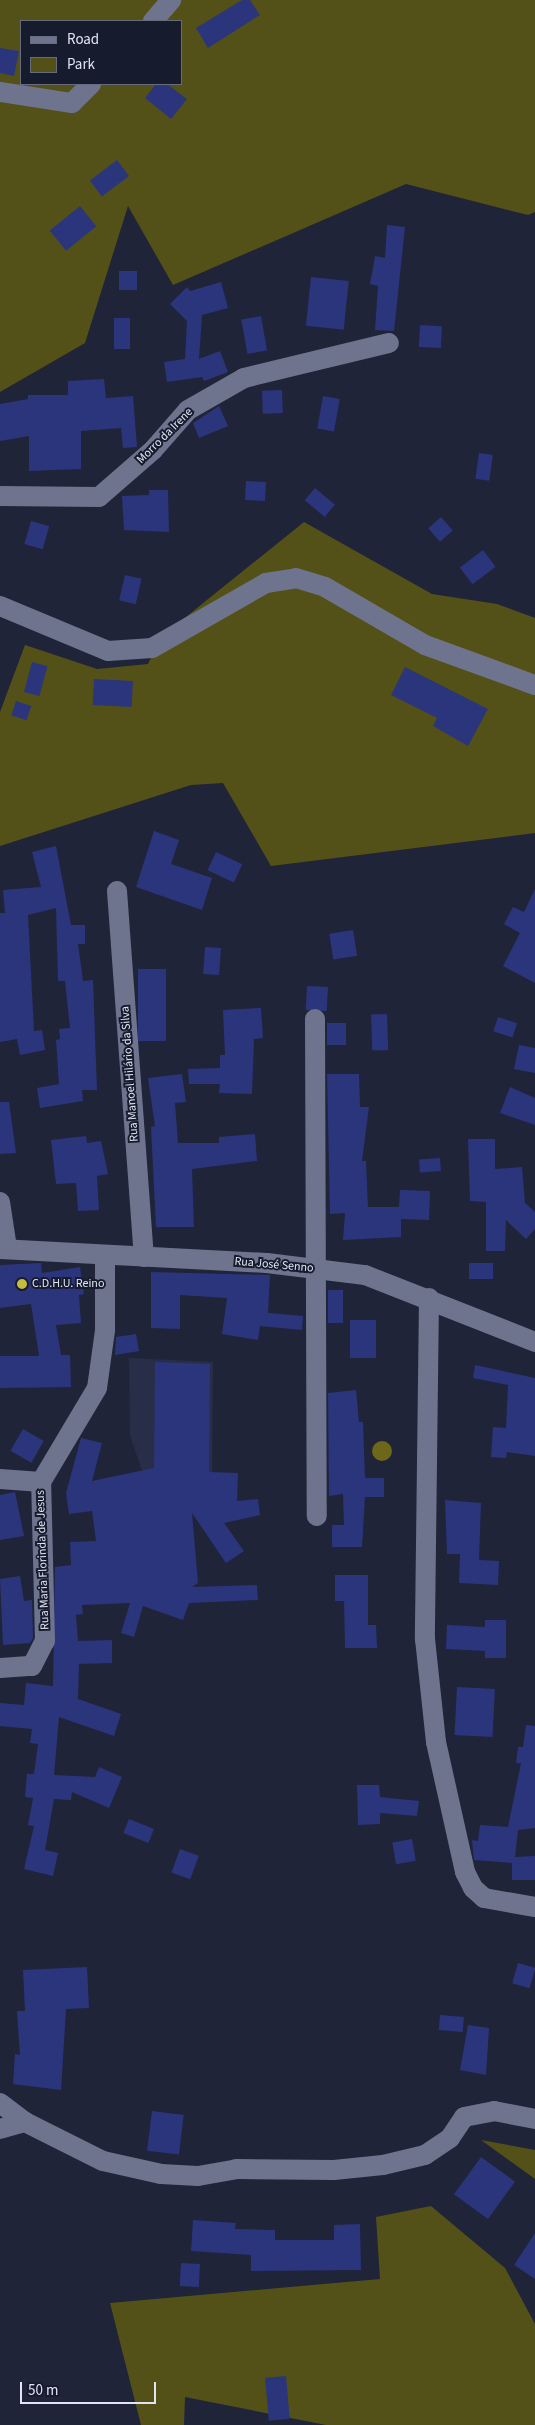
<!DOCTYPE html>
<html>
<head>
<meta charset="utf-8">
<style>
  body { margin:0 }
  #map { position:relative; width:535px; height:2425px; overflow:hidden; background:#1f2439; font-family:"Source Sans 3",sans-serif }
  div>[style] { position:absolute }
  .built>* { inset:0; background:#282e48 }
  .green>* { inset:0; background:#545118 }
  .water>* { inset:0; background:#6c6719 }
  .round { border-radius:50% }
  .building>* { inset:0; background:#2b357c; transform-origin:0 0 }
  .minor>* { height:20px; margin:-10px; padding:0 10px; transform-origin:10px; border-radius:10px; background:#6e748d }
  .dots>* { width:14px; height:14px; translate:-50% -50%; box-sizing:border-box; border:2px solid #161b2e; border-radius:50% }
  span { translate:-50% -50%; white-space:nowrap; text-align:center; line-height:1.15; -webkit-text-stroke:4px #161b2e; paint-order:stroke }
  .street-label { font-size:12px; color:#e1e5f3 }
  .poi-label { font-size:12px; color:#e1e5f3 }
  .left { translate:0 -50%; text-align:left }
  .legend { position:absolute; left:20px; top:20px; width:162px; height:65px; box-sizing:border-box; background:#161b2e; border:1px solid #676c7d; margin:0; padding:6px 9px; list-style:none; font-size:15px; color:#e1e5f3 }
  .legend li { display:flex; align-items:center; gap:10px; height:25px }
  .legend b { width:25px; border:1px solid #676c7d }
  .scale { position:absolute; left:20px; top:2382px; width:136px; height:22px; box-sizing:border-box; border:2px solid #e1e5f3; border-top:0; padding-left:6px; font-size:15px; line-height:18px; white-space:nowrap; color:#e1e5f3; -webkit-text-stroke:4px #161b2e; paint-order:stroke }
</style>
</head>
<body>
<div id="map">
  <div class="built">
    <div style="clip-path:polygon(129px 1358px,213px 1362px,212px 1501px,152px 1500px,130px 1436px)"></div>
  </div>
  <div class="green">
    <div style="clip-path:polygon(evenodd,0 0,535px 0,535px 212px,528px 215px,406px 184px,173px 285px,128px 206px,85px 343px,0 392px,0 0,21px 21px,181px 21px,181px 84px,21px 84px,21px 21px)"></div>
    <div style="clip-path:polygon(304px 522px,432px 594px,497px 604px,535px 618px,535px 833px,271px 866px,223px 783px,191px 785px,0 846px,0 712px,25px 645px,97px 669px,148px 664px,161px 637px)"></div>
    <div style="clip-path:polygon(481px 2140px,535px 2150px,535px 2179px)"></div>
    <div style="clip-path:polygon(431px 2206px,505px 2268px,535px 2324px,535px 2425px,326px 2425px,185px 2397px,184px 2425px,141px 2425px,110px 2303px,380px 2279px,376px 2217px)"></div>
  </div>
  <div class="water">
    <div class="round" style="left:372px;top:1441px;width:20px;height:20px"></div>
  </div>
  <div class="building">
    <div style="clip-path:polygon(242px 0,250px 0,260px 15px,208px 48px,196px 28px)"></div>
    <div style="clip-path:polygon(0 48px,19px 51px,14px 76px,0 73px)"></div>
    <div style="clip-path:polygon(156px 84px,167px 84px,187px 99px,171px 119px,145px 98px)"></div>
    <div style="left:117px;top:160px;width:20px;height:34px;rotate:53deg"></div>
    <div style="left:80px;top:206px;width:26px;height:39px;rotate:51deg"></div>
    <div style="clip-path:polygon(387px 225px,405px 227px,394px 331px,375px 330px,378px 286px,370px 284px,375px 256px,385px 258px)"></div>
    <div style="left:119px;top:271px;width:18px;height:19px"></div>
    <div style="left:311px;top:277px;width:38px;height:49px;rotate:6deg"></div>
    <div style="clip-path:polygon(221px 282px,228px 308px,202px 315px,199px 359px,220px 351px,228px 372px,204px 381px,202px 377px,167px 382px,164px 362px,185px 359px,187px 321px,170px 304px,187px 287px,190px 291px)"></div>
    <div style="left:261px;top:316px;width:35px;height:20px;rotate:80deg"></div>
    <div style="left:114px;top:318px;width:16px;height:31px"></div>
    <div style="left:420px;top:325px;width:22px;height:22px;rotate:3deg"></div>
    <div style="clip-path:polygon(104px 379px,106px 398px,133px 396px,137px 447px,123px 448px,121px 428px,81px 431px,81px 469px,29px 471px,29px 436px,0 441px,0 404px,28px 399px,28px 395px,68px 395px,68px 381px)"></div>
    <div style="left:282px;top:390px;width:23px;height:20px;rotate:88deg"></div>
    <div style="left:323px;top:396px;width:17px;height:33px;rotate:10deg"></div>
    <div style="clip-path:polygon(219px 406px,228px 426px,199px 438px,193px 423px)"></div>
    <div style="left:479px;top:453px;width:14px;height:26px;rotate:8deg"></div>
    <div style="left:246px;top:481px;width:20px;height:19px;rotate:3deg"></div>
    <div style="left:315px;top:488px;width:26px;height:16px;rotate:40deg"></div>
    <div style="clip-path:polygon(149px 490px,168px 490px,169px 532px,124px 530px,122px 496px,149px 495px)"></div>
    <div style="left:441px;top:517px;width:18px;height:17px;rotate:49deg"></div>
    <div style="left:31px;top:521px;width:19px;height:24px;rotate:16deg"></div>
    <div style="left:483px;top:550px;width:21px;height:29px;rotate:53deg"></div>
    <div style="left:125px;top:575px;width:17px;height:26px;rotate:13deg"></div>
    <div style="left:32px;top:662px;width:16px;height:31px;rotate:15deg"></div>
    <div style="clip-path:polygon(405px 667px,488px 709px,468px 746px,433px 726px,437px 718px,391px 695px)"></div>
    <div style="left:94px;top:679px;width:39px;height:26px;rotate:3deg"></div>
    <div style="left:16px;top:701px;width:16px;height:15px;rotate:18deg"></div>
    <div style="clip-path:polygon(154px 831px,179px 840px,171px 864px,212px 878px,202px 910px,136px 887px)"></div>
    <div style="clip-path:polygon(56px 846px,71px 925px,85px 925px,85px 944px,78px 944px,83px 981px,93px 980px,97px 1090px,82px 1090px,83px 1101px,40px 1108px,37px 1088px,59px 1084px,56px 1040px,60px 1039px,59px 1029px,70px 1028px,65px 981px,58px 981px,56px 908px,28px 915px,34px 1031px,42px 1030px,45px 1050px,20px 1055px,17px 1039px,0 1042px,0 913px,5px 913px,3px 890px,41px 887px,32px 852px)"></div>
    <div style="left:216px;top:852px;width:29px;height:20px;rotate:25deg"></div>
    <div style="clip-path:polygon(535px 889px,535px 983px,503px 966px,520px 933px,504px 924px,513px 907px,524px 912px)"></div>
    <div style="left:353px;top:930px;width:26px;height:24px;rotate:81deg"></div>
    <div style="left:205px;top:947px;width:16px;height:27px;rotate:4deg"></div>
    <div style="left:138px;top:969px;width:28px;height:72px"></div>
    <div style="left:307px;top:986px;width:21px;height:24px;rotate:3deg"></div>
    <div style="clip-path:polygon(261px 1008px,263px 1038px,254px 1039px,252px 1094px,219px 1093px,220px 1084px,189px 1084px,188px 1069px,220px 1068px,220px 1055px,225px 1055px,223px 1010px)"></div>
    <div style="left:387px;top:1014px;width:36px;height:16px;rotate:88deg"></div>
    <div style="left:498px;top:1017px;width:20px;height:15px;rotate:18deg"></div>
    <div style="left:327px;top:1023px;width:19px;height:22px"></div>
    <div style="clip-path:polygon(519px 1045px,535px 1048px,535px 1073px,514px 1069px)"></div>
    <div style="clip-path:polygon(182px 1074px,186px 1102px,175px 1103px,178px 1143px,219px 1143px,219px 1137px,255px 1134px,257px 1161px,192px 1169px,194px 1227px,156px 1227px,151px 1127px,155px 1126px,148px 1078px)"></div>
    <div style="clip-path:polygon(327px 1074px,359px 1074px,360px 1107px,369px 1107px,362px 1161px,366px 1161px,368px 1207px,399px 1207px,400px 1190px,430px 1191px,429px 1220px,401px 1219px,401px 1237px,343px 1240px,345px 1213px,330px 1214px)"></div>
    <div style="clip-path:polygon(510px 1087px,535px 1098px,535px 1125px,500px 1113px)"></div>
    <div style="clip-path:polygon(0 1102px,9px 1102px,16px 1153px,0 1154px)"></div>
    <div style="clip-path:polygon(86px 1136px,87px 1143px,101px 1141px,108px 1174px,97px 1176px,99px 1210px,78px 1211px,76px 1183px,56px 1184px,51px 1140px)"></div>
    <div style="clip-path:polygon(468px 1139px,495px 1139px,495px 1169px,522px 1167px,525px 1203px,535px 1212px,535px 1229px,526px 1239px,506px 1220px,505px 1251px,486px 1251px,486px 1202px,470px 1201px)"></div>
    <div style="left:440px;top:1158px;width:13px;height:21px;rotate:86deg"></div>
    <div style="clip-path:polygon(41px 1263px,42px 1273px,80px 1267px,84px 1294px,79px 1295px,81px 1323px,56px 1325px,61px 1355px,70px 1355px,71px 1387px,0 1388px,0 1356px,39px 1356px,31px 1304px,0 1308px,0 1265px)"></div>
    <div style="left:469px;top:1263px;width:24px;height:16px"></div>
    <div style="clip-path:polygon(151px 1272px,270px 1275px,268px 1313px,303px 1316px,302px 1330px,260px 1326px,258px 1340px,222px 1334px,227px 1298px,180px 1295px,180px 1329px,151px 1328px)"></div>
    <div style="left:328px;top:1290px;width:15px;height:33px"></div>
    <div style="left:350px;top:1320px;width:26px;height:38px"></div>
    <div style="clip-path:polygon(136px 1334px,139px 1351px,115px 1355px,116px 1337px)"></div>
    <div style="clip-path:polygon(155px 1362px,210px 1364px,209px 1472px,238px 1473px,237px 1501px,258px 1499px,260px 1515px,224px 1523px,244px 1551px,226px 1563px,192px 1513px,198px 1583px,192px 1587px,257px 1585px,258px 1600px,189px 1603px,183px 1620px,143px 1606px,134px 1637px,121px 1633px,130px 1603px,82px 1605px,83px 1614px,76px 1615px,78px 1641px,112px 1640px,112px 1663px,79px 1664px,78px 1699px,121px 1714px,114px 1736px,59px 1717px,54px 1775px,95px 1777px,99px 1767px,122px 1777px,109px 1808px,72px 1792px,71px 1800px,54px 1799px,45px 1850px,58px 1853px,53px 1876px,24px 1869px,34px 1826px,28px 1825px,33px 1798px,25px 1797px,27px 1774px,34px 1774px,38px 1744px,30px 1743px,32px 1729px,0 1726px,0 1703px,24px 1705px,26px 1683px,53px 1686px,55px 1567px,71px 1565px,70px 1542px,96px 1541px,92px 1511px,69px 1514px,66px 1493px,81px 1438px,102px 1443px,92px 1481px,154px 1468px)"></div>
    <div style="clip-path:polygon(475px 1365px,535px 1378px,535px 1456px,507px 1452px,506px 1458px,491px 1457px,493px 1427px,506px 1428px,508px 1385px,473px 1378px)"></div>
    <div style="clip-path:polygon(356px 1390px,359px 1422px,363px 1422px,365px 1478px,384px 1478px,384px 1497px,365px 1497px,362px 1547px,332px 1547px,332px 1525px,344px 1525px,343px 1494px,329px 1496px,328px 1393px)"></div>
    <div style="left:23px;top:1429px;width:24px;height:25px;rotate:30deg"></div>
    <div style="clip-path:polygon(15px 1492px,24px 1536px,0 1540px,0 1495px)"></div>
    <div style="clip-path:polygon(445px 1500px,481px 1503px,479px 1560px,499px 1561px,498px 1585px,459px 1583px,460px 1554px,447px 1554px)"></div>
    <div style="clip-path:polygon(335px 1575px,368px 1575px,368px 1625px,376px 1625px,377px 1648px,345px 1648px,344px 1601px,335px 1601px)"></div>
    <div style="clip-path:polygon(20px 1576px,24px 1601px,32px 1600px,33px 1638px,30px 1643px,3px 1645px,0 1579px)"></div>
    <div style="clip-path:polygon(485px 1620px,506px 1620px,506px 1658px,485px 1658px,485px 1651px,446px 1649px,447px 1625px,485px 1627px)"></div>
    <div style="left:457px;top:1687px;width:38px;height:48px;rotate:3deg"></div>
    <div style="clip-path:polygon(526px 1725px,535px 1726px,535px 1828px,518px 1830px,515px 1857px,535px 1856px,535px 1880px,512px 1880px,512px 1863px,474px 1860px,472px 1840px,478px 1841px,480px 1825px,508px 1827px,521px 1763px,516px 1763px,518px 1747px,523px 1747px)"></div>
    <div style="clip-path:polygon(357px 1785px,379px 1785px,380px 1797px,419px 1801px,417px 1816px,380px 1813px,380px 1824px,358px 1825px)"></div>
    <div style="left:129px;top:1819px;width:27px;height:15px;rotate:22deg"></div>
    <div style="left:412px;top:1839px;width:22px;height:20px;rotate:80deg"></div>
    <div style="left:180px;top:1849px;width:20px;height:25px;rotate:20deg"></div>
    <div style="left:518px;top:1963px;width:18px;height:21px;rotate:16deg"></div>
    <div style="clip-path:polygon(87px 1967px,89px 2008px,66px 2009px,61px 2090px,13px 2084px,15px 2054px,20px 2055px,17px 2011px,25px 2011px,23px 1970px)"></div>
    <div style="left:440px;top:2015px;width:24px;height:15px;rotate:5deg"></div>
    <div style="clip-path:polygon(468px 2025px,489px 2028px,486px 2075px,460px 2070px)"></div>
    <div style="left:152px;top:2111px;width:32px;height:40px;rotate:7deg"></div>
    <div style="left:481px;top:2157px;width:42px;height:46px;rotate:36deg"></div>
    <div style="clip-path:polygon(193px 2220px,236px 2223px,235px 2229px,275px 2230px,275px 2240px,334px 2240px,334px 2225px,360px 2224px,361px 2270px,251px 2271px,251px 2255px,191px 2251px)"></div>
    <div style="clip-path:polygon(535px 2233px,535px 2279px,514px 2265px)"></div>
    <div style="left:181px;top:2263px;width:19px;height:23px;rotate:3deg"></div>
    <div style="left:286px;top:2376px;width:43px;height:21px;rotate:85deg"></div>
  </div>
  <div class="minor">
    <div style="left:153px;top:21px;width:28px;rotate:-49deg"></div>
    <div style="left:0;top:92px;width:73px;rotate:8.7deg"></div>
    <div style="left:72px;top:103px;width:27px;rotate:-45deg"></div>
    <div style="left:0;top:496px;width:99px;rotate:0.6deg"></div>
    <div style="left:99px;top:497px;width:72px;rotate:-41deg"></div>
    <div style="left:153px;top:450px;width:53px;rotate:-48.8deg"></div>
    <div style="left:188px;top:410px;width:64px;rotate:-29.7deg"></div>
    <div style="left:244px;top:378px;width:149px;rotate:-13.6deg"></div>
    <div style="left:0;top:606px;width:117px;rotate:22.6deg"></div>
    <div style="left:108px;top:651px;width:44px;rotate:-3.9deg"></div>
    <div style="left:152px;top:648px;width:131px;rotate:-29.7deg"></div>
    <div style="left:266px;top:583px;width:30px;rotate:-9deg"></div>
    <div style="left:296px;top:578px;width:30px;rotate:17deg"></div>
    <div style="left:325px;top:587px;width:116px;rotate:30.1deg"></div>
    <div style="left:425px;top:645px;width:117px;rotate:20deg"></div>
    <div style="left:117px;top:891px;width:367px;rotate:85.8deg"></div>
    <div style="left:315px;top:1019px;width:497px;rotate:89.8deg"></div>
    <div style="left:0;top:1202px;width:47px;rotate:81.3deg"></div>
    <div style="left:0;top:1249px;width:267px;rotate:3deg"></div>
    <div style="left:267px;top:1263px;width:99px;rotate:7deg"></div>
    <div style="left:365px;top:1275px;width:183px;rotate:21.5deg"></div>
    <div style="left:429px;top:1298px;width:341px;rotate:90.7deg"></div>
    <div style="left:425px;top:1639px;width:104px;rotate:83.9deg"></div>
    <div style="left:436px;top:1742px;width:133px;rotate:77.4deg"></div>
    <div style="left:465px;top:1872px;width:18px;rotate:63deg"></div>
    <div style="left:473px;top:1888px;width:15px;rotate:42deg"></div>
    <div style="left:484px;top:1898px;width:52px;rotate:10deg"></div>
    <div style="left:0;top:1479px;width:41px;rotate:4.2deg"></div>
    <div style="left:0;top:1668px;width:32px;rotate:-4deg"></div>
    <div style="left:32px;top:1666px;width:28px;rotate:-63deg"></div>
    <div style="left:45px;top:1641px;width:159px;rotate:-91.4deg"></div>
    <div style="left:41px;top:1482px;width:109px;rotate:-59.2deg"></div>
    <div style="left:97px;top:1388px;width:59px;rotate:-82.1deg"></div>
    <div style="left:105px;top:1330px;width:75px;rotate:-90deg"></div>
    <div style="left:0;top:2103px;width:31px;rotate:37deg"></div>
    <div style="left:25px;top:2122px;width:87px;rotate:26.6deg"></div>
    <div style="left:103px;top:2161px;width:59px;rotate:12.6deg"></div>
    <div style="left:161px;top:2174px;width:37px;rotate:3deg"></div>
    <div style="left:198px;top:2176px;width:39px;rotate:-10deg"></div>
    <div style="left:236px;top:2169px;width:98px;rotate:0.6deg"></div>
    <div style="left:334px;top:2170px;width:49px;rotate:-5.8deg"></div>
    <div style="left:383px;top:2165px;width:43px;rotate:-13.4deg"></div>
    <div style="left:425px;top:2155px;width:30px;rotate:-34deg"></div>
    <div style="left:450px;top:2138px;width:25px;rotate:-56deg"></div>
    <div style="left:464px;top:2117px;width:31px;rotate:-11deg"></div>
    <div style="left:494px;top:2111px;width:42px;rotate:11deg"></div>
    <div style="left:0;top:2129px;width:26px;rotate:-16deg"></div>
  </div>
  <div class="dots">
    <div style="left:22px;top:1284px;background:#c3bd3e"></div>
  </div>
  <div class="street-label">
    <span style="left:165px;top:436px;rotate:-45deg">Morro da Irene</span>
    <span style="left:130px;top:1074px;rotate:-94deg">Rua Manoel Hilário da Silva</span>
    <span style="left:274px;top:1265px;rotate:5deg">Rua José Senno</span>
    <span style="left:43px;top:1560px;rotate:-92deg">Rua Maria Florinda de Jesus</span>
  </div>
  <div class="poi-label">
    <span class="left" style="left:32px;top:1284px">C.D.H.U. Reino</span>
  </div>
  <ul class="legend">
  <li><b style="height:6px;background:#6e748d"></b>Road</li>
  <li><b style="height:14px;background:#545118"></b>Park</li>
  </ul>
  <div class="scale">50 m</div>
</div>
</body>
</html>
